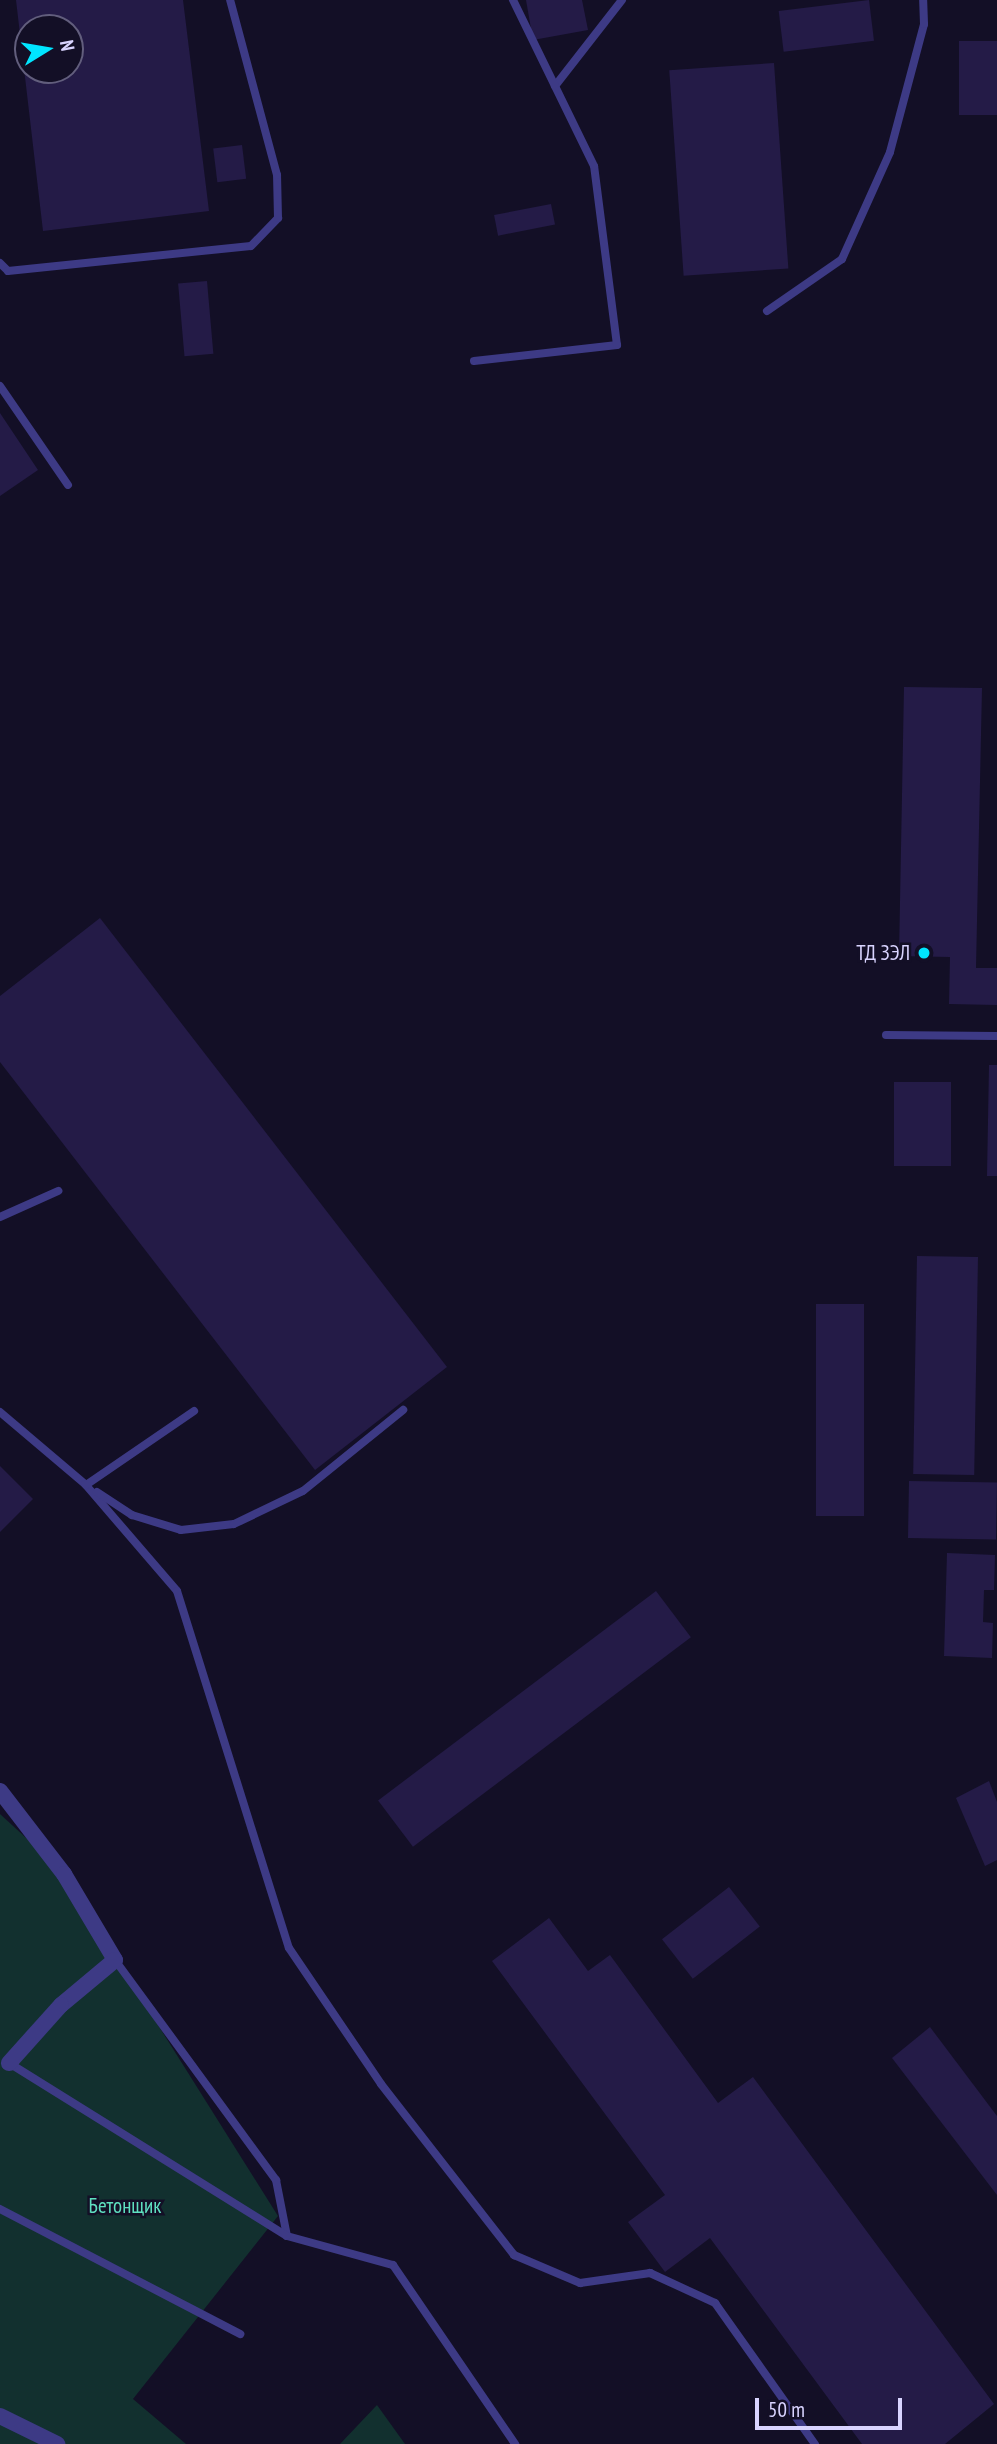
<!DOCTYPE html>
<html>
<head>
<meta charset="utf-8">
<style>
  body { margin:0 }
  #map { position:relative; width:997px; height:2444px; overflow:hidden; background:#130f26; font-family:"PT Sans Narrow",sans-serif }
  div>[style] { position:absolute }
  .green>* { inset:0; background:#12302f }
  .building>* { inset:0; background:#241b47; transform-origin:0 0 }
  .lane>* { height:8px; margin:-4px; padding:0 4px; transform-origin:4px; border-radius:4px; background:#3d3a85 }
  .street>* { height:16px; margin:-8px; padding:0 8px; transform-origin:8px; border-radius:8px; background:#3d3a85 }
  .dots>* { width:19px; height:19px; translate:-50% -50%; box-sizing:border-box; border:4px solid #130f26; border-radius:50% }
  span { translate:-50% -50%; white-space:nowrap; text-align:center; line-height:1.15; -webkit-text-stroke:5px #130f26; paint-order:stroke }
  .poi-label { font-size:21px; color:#d9d4ff }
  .right { translate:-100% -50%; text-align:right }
  .park-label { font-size:21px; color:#5fe0c0 }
  .north { position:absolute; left:14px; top:14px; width:70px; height:70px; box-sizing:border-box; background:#130f26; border:2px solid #625e7d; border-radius:50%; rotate:79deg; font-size:19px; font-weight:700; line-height:28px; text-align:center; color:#d9d4ff }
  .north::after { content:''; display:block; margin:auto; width:24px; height:32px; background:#00e5ff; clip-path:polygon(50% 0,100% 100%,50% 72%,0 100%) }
  .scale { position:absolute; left:755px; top:2398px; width:147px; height:32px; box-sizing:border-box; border:4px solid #d9d4ff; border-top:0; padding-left:9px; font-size:21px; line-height:24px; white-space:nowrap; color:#d9d4ff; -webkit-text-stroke:5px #130f26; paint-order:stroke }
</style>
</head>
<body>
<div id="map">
  <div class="green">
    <div style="clip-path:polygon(0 1814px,60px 1869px,278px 2216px,133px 2399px,186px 2444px,0 2444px)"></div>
    <div style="clip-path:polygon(377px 2405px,405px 2444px,340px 2444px)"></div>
  </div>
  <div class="building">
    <div style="clip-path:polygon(evenodd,16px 0,183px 0,209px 211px,43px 231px,16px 0,28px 28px,70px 28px,70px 70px,28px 70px,28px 28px)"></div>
    <div style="clip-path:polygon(526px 0,582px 0,588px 30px,533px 40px)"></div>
    <div style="left:869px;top:0;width:41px;height:91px;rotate:83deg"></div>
    <div style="left:997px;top:41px;width:74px;height:38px;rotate:90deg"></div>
    <div style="left:774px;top:63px;width:206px;height:105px;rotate:86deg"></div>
    <div style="left:242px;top:145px;width:34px;height:29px;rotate:83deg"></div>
    <div style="left:551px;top:204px;width:21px;height:58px;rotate:79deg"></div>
    <div style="left:207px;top:281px;width:73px;height:29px;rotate:85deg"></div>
    <div style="clip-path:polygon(0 413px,38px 470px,0 496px)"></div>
    <div style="clip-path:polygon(904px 687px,982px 688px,976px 968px,997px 968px,997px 1005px,949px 1004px,950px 957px,899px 956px)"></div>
    <div style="clip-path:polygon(100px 918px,447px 1367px,315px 1470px,0 1062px,0 996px)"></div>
    <div style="clip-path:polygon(989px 1065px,997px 1065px,997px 1176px,987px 1176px)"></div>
    <div style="left:951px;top:1082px;width:84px;height:57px;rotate:90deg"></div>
    <div style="left:917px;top:1256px;width:61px;height:218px;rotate:1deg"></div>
    <div style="left:816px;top:1304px;width:48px;height:212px"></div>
    <div style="clip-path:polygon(0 1466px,33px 1499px,0 1532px)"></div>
    <div style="left:909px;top:1481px;width:88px;height:57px;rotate:1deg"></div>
    <div style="clip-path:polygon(947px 1553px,995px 1555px,994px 1590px,984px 1590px,983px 1622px,993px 1623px,992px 1658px,944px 1656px)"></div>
    <div style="left:656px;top:1591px;width:58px;height:348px;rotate:53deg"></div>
    <div style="clip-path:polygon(989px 1781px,997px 1802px,997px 1860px,985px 1866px,956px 1798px)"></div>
    <div style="left:729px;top:1887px;width:50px;height:85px;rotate:52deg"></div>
    <div style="clip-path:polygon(549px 1918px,588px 1971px,610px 1955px,718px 2103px,753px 2077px,994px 2404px,945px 2444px,862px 2444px,710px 2238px,665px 2272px,628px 2222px,665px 2195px,492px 1961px)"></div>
    <div style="clip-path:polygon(930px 2027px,997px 2116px,997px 2195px,892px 2058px)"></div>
  </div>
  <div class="lane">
    <div style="left:555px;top:86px;width:109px;rotate:-52.1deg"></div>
    <div style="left:0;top:263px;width:11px;rotate:45deg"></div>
    <div style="left:8px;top:271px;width:244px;rotate:-5.9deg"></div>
    <div style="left:251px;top:246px;width:39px;rotate:-46deg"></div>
    <div style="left:278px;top:218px;width:43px;rotate:-91.3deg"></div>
    <div style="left:277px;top:175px;width:181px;rotate:-105deg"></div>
    <div style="left:767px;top:311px;width:91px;rotate:-34.7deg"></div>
    <div style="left:842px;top:259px;width:117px;rotate:-65.8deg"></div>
    <div style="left:890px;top:152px;width:132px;rotate:-75.1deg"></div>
    <div style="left:924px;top:24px;width:24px;rotate:-92deg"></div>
    <div style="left:474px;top:361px;width:144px;rotate:-6.4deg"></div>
    <div style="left:617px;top:345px;width:180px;rotate:-97.3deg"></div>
    <div style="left:594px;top:166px;width:185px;rotate:-116deg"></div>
    <div style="left:0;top:386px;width:120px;rotate:55.5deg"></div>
    <div style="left:886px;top:1035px;width:111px;rotate:0.5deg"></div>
    <div style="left:0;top:1217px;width:64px;rotate:-24.1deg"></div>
    <div style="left:0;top:1412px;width:111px;rotate:40.3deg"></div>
    <div style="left:85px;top:1484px;width:141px;rotate:49.3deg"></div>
    <div style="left:177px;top:1591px;width:374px;rotate:72.6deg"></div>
    <div style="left:289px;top:1948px;width:164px;rotate:55.9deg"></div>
    <div style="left:381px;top:2084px;width:217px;rotate:52.1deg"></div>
    <div style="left:514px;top:2255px;width:72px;rotate:23deg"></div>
    <div style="left:580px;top:2283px;width:71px;rotate:-8.1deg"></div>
    <div style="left:650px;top:2273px;width:72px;rotate:24.8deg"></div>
    <div style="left:715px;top:2303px;width:173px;rotate:54.7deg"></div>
    <div style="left:86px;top:1485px;width:131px;rotate:-34.4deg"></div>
    <div style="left:97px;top:1492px;width:42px;rotate:33.3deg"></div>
    <div style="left:132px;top:1515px;width:51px;rotate:17deg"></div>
    <div style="left:181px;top:1530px;width:53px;rotate:-6.5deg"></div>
    <div style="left:234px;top:1524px;width:76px;rotate:-25.6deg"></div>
    <div style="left:303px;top:1491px;width:129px;rotate:-39deg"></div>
    <div style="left:115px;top:1960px;width:273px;rotate:53.8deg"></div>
    <div style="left:276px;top:2180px;width:57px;rotate:78.9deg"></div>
    <div style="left:287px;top:2236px;width:110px;rotate:15.3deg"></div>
    <div style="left:393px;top:2265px;width:217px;rotate:55.7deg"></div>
    <div style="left:9px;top:2063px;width:327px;rotate:31.9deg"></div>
    <div style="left:0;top:2209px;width:271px;rotate:27.5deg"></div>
  </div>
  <div class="street">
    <div style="left:0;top:1791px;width:105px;rotate:52.4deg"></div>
    <div style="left:64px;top:1874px;width:100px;rotate:59.3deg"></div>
    <div style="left:115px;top:1960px;width:70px;rotate:140.2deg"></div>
    <div style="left:61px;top:2005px;width:78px;rotate:131.9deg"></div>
    <div style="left:0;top:2416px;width:64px;rotate:26.2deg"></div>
  </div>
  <div class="dots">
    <div style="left:924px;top:953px;background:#00e5ff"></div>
  </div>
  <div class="poi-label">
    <span class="right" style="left:910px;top:953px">ТД ЗЭЛ</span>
  </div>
  <div class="park-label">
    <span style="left:125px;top:2206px">Бетонщик</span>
  </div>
  <div class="north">N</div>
  <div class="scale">50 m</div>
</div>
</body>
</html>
